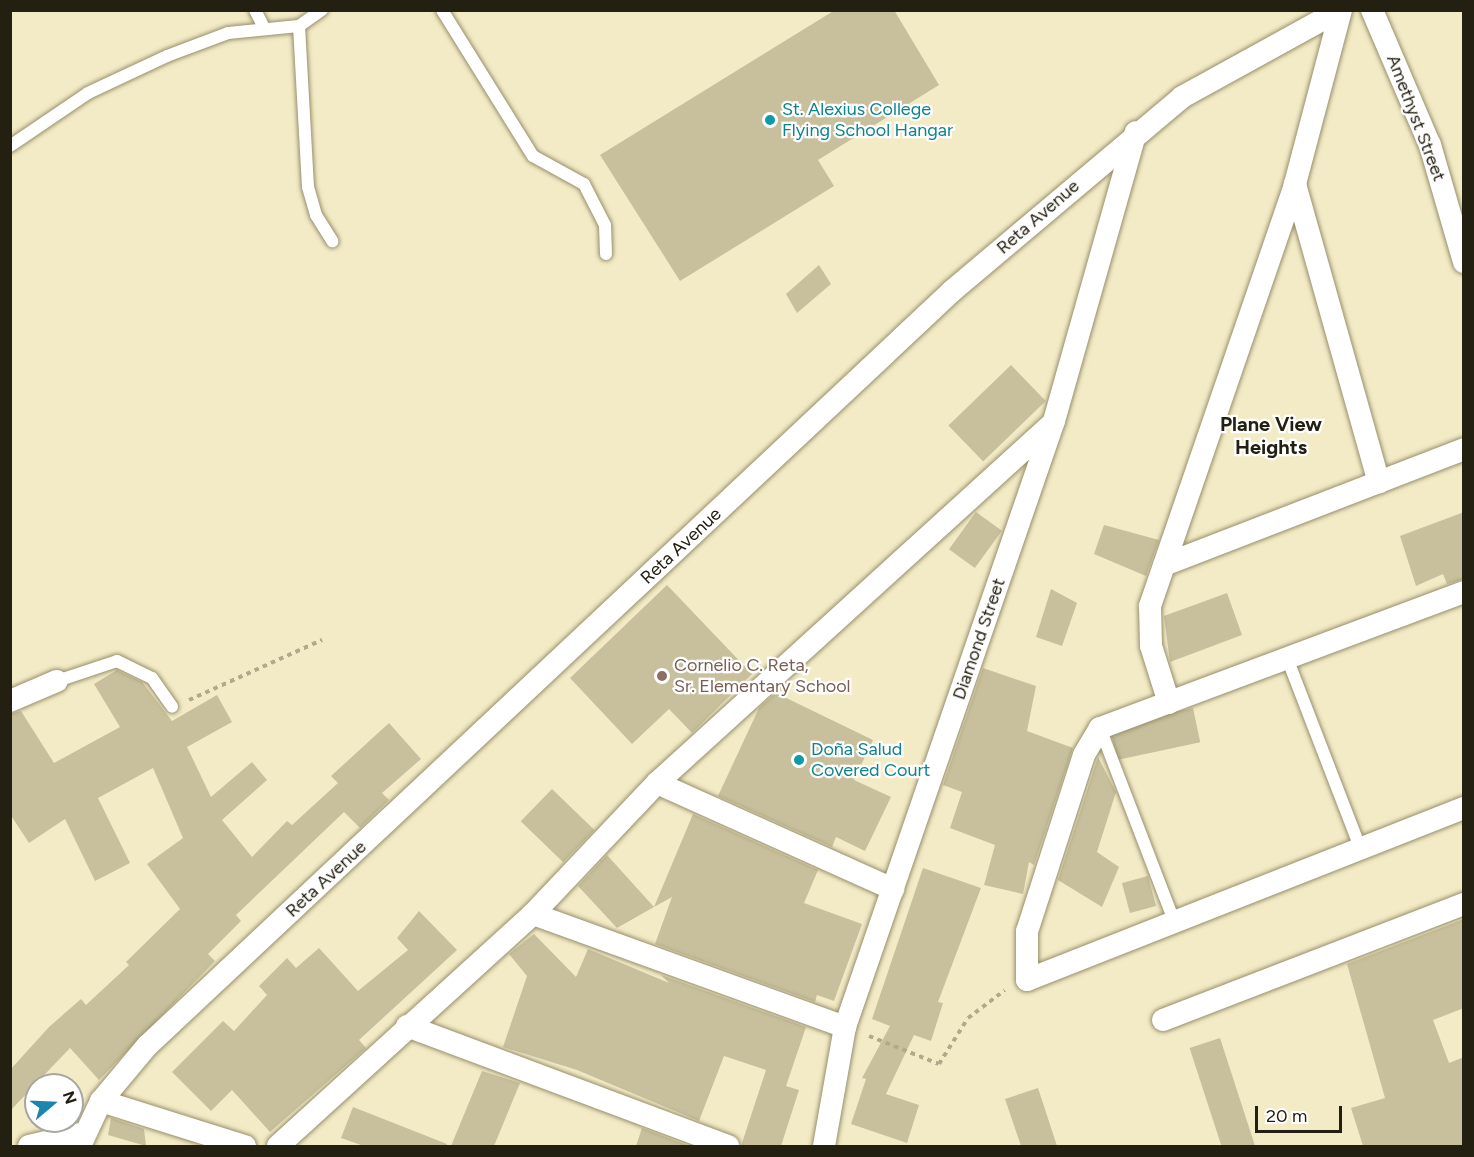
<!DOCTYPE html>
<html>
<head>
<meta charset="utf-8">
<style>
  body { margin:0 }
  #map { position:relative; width:1474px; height:1157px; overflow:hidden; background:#f3ebc6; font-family:Figtree,sans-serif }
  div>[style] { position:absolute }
  .building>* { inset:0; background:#c8c09c; transform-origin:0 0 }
  .path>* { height:4px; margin-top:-2px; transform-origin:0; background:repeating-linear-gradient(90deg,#b0a98c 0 4.5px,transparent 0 9px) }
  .roads { filter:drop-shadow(0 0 2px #978f6c) drop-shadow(0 0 2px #978f6c) }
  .lane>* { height:12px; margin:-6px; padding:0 6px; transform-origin:6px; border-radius:6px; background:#fff }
  .street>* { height:22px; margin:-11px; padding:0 11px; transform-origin:11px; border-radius:11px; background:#fff }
  .dots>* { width:16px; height:16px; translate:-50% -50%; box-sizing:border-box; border:3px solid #fff; border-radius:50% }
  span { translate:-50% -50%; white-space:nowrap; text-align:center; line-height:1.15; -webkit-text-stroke:4.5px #fff; paint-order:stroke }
  .culture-label { font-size:18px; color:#0d838f }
  .left { translate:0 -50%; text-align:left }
  .street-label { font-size:18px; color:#232012 }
  .education-label { font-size:18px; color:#785e54 }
  .neighbourhood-label { font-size:20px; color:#232012; font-weight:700 }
  .frame { position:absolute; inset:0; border:12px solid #232012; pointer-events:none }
  .north { position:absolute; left:24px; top:1073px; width:60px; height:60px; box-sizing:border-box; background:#fff; border:2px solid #a7a6a0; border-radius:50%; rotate:71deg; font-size:16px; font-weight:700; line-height:24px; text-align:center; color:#232012 }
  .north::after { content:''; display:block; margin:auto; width:21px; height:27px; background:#1a85ad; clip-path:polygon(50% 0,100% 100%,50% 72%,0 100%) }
  .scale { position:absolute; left:1255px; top:1106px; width:87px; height:27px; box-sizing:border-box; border:3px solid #232012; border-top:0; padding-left:8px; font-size:18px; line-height:21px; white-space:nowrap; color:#232012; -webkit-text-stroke:4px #fff; paint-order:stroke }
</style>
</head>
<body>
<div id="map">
  <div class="building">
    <div style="clip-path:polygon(835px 10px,894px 10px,939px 85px,818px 160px,834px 186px,680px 281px,600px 155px)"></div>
    <div style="clip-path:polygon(819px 265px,831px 284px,797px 313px,786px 294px)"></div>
    <div style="left:1011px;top:365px;width:50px;height:87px;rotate:46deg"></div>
    <div style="left:976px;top:512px;width:32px;height:46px;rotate:36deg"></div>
    <div style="clip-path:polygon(1464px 512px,1464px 579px,1447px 584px,1443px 574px,1416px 586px,1400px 536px)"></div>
    <div style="clip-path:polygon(1104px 525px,1159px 540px,1146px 576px,1094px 554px)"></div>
    <div style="clip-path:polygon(667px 585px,752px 674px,692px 733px,669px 709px,632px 744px,570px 678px)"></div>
    <div style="clip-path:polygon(1051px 589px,1077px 603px,1062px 646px,1036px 637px)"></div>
    <div style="clip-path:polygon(1227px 593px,1242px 635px,1170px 662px,1164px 616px)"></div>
    <div style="clip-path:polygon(983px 668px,1036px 686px,1027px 731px,1073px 748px,1034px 865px,1029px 862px,1023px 894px,984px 885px,995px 845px,950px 828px,962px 792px,943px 785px)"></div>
    <div style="clip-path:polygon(117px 670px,142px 682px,172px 721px,217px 695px,232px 722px,187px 747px,211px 797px,252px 762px,267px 780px,222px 820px,252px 857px,287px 821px,292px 825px,338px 783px,331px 776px,389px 723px,421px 759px,382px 793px,389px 800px,360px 828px,344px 812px,236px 915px,241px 921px,208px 954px,215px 961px,99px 1080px,70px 1048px,10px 1111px,10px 1070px,49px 1027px,81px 999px,86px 1005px,129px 965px,126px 962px,180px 909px,147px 864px,183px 838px,153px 768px,98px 798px,130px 863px,95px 881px,65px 819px,29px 843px,10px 814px,10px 714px,21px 711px,54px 763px,120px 727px,94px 684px)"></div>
    <div style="clip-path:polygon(776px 693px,873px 740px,854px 780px,891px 797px,865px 851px,836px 837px,832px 847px,718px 796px,759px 708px)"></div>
    <div style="left:1193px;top:708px;width:35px;height:85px;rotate:78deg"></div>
    <div style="clip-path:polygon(1098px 757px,1116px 792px,1097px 852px,1119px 867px,1102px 907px,1058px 880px)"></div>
    <div style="left:552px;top:789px;width:59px;height:45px;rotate:44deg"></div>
    <div style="clip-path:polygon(693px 814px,818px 870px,804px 903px,862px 924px,834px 1001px,817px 995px,815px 1002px,655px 944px,672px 897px,654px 907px)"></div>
    <div style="clip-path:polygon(607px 855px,654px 907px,617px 928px,578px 886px)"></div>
    <div style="clip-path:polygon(923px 868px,981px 888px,938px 1002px,943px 1003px,931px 1041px,914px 1035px,886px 1094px,919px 1105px,907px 1143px,851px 1124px,866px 1079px,862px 1078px,890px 1026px,872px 1019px)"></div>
    <div style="left:1148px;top:876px;width:31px;height:27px;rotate:75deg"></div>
    <div style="clip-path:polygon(419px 911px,457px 950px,359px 1040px,366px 1048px,270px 1132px,232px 1090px,211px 1111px,172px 1072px,223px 1021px,234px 1031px,267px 995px,259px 986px,287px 958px,296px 968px,319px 948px,358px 991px,408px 950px,397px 938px)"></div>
    <div style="clip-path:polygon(1464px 919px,1464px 1008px,1433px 1020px,1449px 1063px,1464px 1057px,1464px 1146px,1363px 1146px,1351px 1108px,1385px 1098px,1347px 964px)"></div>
    <div style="clip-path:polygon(534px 934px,576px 977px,588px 949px,669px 983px,661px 975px,806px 1027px,786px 1086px,799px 1090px,781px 1146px,741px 1146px,766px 1070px,724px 1056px,699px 1121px,577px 1070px,503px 1047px,527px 976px,509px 954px)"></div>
    <div style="left:1220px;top:1038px;width:114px;height:32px;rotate:72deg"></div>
    <div style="clip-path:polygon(482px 1071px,520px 1083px,494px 1146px,451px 1146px)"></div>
    <div style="clip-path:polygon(1038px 1088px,1057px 1146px,1021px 1146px,1005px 1099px)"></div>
    <div style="clip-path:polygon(353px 1107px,447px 1144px,446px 1146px,364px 1146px,341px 1138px)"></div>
    <div style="clip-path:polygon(111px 1118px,144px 1129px,146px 1146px,108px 1135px)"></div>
    <div style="clip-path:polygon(642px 1128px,689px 1146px,636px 1146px)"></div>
  </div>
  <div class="path">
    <div style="left:189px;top:700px;width:146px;rotate:-24.3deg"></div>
    <div style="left:869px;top:1036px;width:75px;rotate:21.8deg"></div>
    <div style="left:939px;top:1064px;width:54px;rotate:-57.8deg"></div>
    <div style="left:968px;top:1018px;width:46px;rotate:-37.1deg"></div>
  </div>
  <div class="roads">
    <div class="lane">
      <div style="left:255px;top:10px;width:20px;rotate:63deg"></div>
      <div style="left:442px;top:10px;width:172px;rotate:58.1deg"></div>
      <div style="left:533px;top:156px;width:58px;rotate:28.8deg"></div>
      <div style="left:584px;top:184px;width:46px;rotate:62.9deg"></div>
      <div style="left:605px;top:225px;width:29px;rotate:88deg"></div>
      <div style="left:299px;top:26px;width:161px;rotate:86.8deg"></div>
      <div style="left:308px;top:187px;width:29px;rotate:74deg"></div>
      <div style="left:316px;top:215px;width:31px;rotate:58deg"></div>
      <div style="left:10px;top:146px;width:94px;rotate:-34.2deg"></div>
      <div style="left:88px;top:93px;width:87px;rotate:-25.1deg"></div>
      <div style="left:167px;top:56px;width:65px;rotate:-20.7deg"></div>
      <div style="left:228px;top:33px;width:71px;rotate:-5.6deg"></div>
      <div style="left:299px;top:26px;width:28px;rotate:-35deg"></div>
      <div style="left:1287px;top:658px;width:206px;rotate:68.9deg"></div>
      <div style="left:57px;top:681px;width:63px;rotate:-18.4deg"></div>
      <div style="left:117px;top:661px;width:39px;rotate:26deg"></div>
      <div style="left:152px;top:678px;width:35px;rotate:55deg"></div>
      <div style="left:1100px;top:728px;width:207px;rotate:69deg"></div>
    </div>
    <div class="street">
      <div style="left:1372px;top:10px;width:147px;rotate:66.8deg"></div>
      <div style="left:1430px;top:145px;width:122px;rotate:73.8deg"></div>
      <div style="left:1295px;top:184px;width:310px;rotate:74.3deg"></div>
      <div style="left:1164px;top:565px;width:322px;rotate:-21.1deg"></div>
      <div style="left:1464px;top:592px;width:389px;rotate:159.5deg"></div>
      <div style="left:1100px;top:728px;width:31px;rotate:121deg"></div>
      <div style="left:1084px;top:755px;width:185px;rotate:107.9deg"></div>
      <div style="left:1027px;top:931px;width:49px;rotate:90deg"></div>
      <div style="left:1027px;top:980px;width:470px;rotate:-21.5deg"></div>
      <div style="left:10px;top:701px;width:51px;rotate:-23.1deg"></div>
      <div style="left:1169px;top:703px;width:60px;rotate:-107.5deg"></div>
      <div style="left:1151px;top:646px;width:40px;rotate:-91.4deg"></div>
      <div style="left:1150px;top:606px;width:446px;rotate:-71deg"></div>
      <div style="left:1295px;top:184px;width:180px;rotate:-75.2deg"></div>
      <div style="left:657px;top:783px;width:259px;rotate:24.2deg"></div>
      <div style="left:533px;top:914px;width:332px;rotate:19.9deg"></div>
      <div style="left:1163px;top:1020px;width:323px;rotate:-21.1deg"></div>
      <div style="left:407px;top:1026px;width:343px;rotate:20.5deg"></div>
      <div style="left:101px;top:1101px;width:151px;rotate:17.4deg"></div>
      <div style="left:29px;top:1146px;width:57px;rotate:-13.1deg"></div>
      <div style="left:80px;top:1146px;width:50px;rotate:-65deg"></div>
      <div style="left:101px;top:1101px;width:72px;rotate:-50.1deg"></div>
      <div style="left:147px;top:1046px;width:1104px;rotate:-43.16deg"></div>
      <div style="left:952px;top:291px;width:301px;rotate:-40.1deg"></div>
      <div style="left:1182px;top:97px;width:180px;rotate:-28.8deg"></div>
      <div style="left:278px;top:1146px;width:345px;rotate:-42.3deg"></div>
      <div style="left:533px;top:914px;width:180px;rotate:-46.6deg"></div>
      <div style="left:657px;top:783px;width:535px;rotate:-42.27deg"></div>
      <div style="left:824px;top:1146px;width:121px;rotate:-80deg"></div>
      <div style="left:845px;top:1027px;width:641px;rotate:-70.97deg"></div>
      <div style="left:1054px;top:421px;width:300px;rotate:-74.2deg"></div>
    </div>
  </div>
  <div class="dots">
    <div style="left:770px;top:120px;background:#0f9aa8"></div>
    <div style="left:662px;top:676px;background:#8d6e63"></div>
    <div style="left:799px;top:760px;background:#0f9aa8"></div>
  </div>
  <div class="culture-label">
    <span class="left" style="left:782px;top:120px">St. Alexius College<br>Flying School Hangar</span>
    <span class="left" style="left:811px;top:760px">Doña Salud<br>Covered Court</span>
  </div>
  <div class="street-label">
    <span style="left:1416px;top:118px;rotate:69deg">Amethyst Street</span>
    <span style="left:1038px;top:217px;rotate:-41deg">Reta Avenue</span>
    <span style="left:681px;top:546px;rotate:-43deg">Reta Avenue</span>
    <span style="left:979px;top:639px;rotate:-71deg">Diamond Street</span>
    <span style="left:326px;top:879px;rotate:-43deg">Reta Avenue</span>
  </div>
  <div class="education-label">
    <span class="left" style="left:674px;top:676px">Cornelio C. Reta,<br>Sr. Elementary School</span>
  </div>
  <div class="neighbourhood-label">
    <span style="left:1271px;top:436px">Plane View<br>Heights</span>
  </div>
  <div class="frame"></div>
  <div class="north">N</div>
  <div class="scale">20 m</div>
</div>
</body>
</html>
